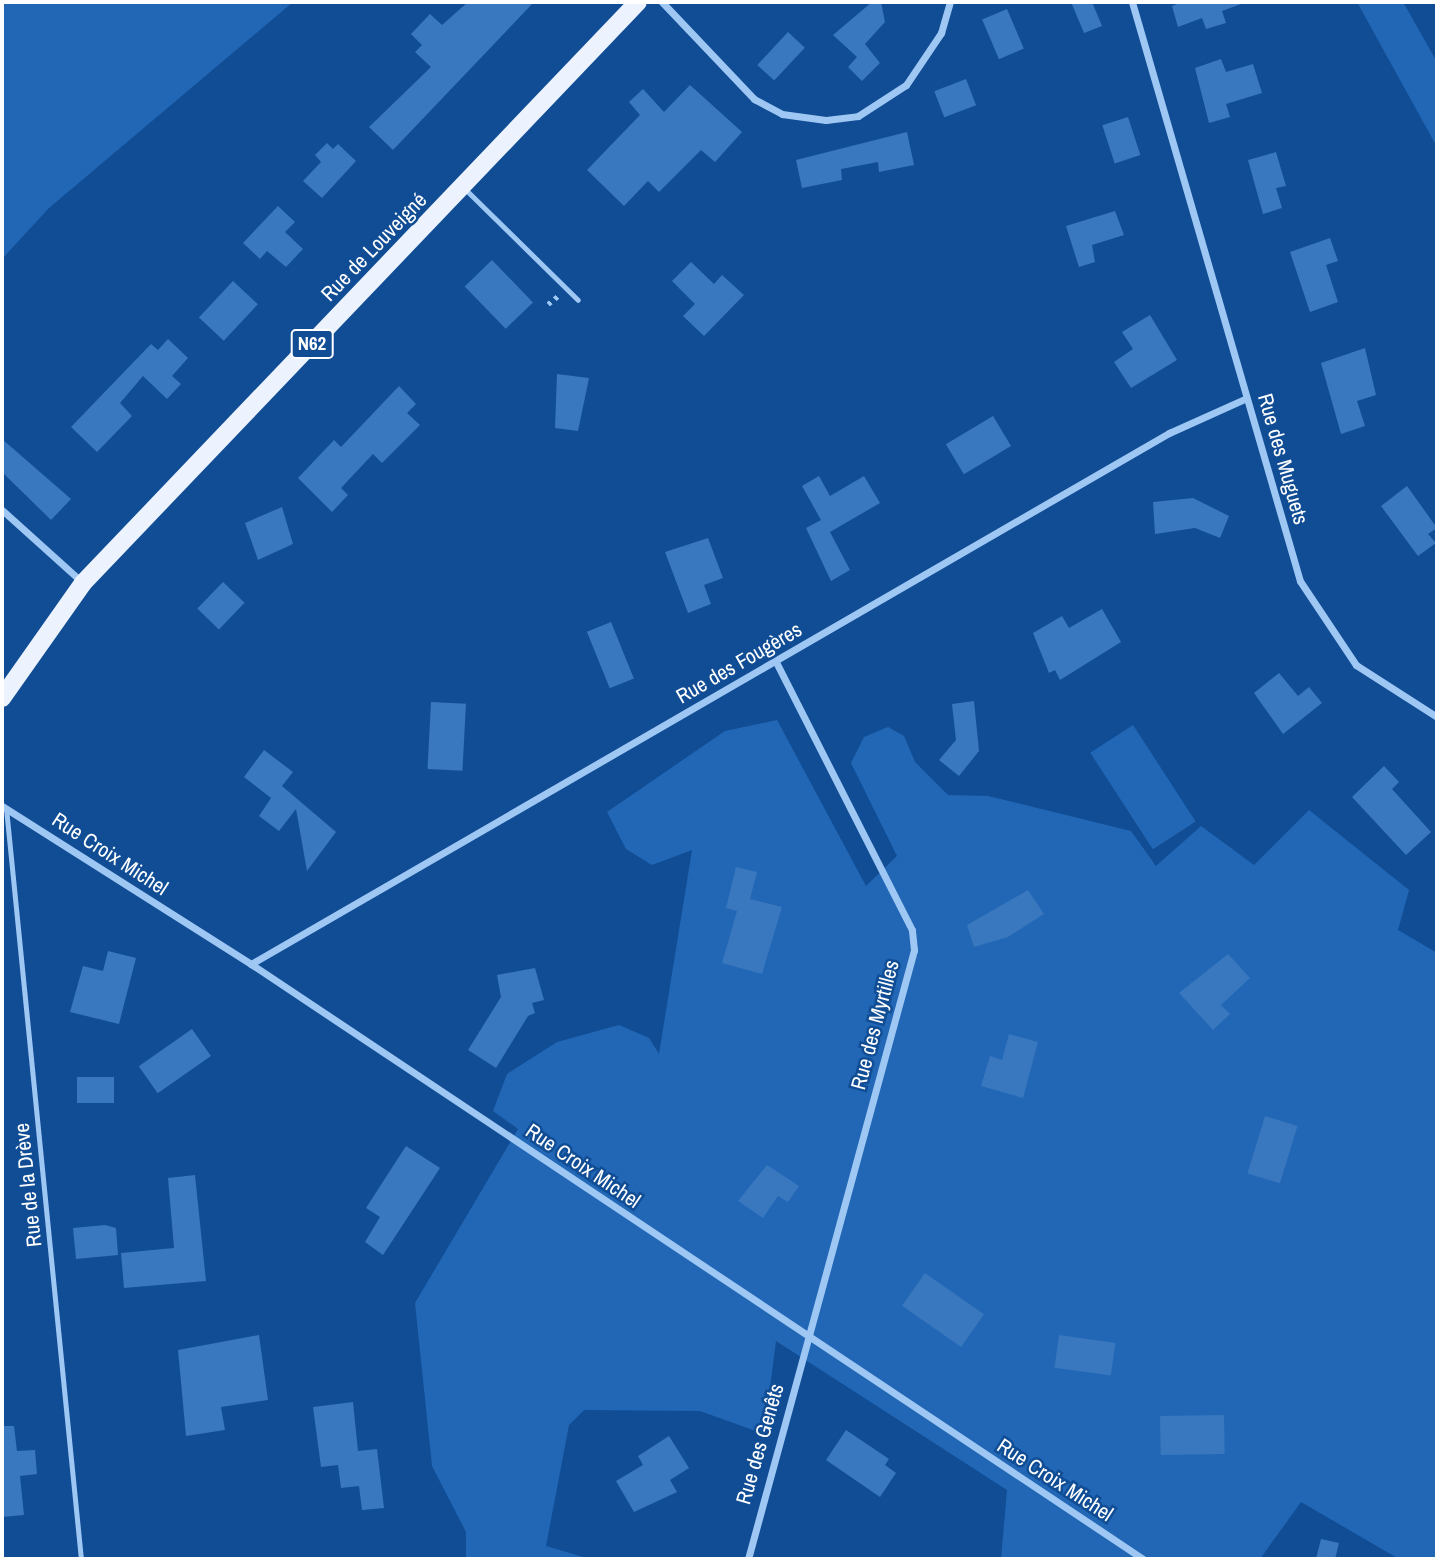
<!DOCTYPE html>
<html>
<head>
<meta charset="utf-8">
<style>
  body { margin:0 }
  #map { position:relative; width:1439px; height:1561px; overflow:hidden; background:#104d95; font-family:"Archivo Narrow",sans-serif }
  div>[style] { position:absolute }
  .green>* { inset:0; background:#2267b5; transform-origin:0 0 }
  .building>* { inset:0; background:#3977be; transform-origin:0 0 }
  .path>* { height:4.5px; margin-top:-2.25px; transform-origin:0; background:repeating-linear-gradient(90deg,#9fc7f4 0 3.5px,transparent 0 8.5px) }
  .service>* { height:5px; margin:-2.5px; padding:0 2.5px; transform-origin:2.5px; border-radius:2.5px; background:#9fc7f4 }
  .minor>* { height:7px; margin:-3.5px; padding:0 3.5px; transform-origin:3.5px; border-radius:3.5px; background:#9fc7f4 }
  .primary>* { height:18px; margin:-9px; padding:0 9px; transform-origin:9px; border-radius:9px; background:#ecf3ff }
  span { translate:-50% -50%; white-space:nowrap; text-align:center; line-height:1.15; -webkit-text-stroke:5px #104d95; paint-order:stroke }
  .shield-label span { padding:2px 5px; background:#104d95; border:2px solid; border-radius:5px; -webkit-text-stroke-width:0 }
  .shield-label { font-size:19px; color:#fff; font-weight:700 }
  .street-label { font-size:21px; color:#fff }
  .frame { position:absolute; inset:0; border:4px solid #fff; pointer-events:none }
</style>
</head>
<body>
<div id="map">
  <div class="green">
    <div style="clip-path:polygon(2px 2px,293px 2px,49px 208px,2px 259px)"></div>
    <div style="clip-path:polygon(1357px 2px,1403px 2px,1437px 62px,1437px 147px)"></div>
    <div style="clip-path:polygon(777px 720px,866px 886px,897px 856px,851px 763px,864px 737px,888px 727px,904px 736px,915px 762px,948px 795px,988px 796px,1131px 831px,1156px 866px,1201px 826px,1254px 865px,1309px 810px,1409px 890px,1398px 930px,1437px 953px,1437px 1559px,1399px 1559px,1301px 1502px,1260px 1559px,1001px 1559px,1007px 1490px,776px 1341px,764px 1434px,700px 1411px,584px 1410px,569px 1425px,546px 1546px,590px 1559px,466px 1559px,466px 1532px,432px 1466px,415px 1303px,518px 1129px,493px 1111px,507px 1074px,557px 1042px,619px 1025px,649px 1038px,659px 1054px,692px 850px,652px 865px,626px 849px,607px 812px,725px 731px)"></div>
    <div style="left:1133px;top:725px;width:115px;height:51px;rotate:57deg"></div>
  </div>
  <div class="building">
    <div style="clip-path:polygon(468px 2px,534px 2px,393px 150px,369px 127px,431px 67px,415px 52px,422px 45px,411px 34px,430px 14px,442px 25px)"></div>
    <div style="clip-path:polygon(872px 2px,881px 2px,885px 22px,865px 44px,880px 63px,862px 81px,848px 67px,857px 57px,833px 35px)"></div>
    <div style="clip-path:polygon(1071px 2px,1092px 2px,1102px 26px,1084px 33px)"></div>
    <div style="clip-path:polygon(1182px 2px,1240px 2px,1241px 4px,1222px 11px,1226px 23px,1206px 29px,1202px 18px,1178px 27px,1172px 6px)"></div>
    <div style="left:1007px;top:9px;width:43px;height:27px;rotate:67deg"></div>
    <div style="left:788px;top:32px;width:23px;height:45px;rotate:43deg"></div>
    <div style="clip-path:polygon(1221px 59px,1226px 72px,1253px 64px,1262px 93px,1226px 104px,1230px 117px,1209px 123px,1195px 68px)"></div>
    <div style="left:966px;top:79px;width:28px;height:34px;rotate:69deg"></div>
    <div style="clip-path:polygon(690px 85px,742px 132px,715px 162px,701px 150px,659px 192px,648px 181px,624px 206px,587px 170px,640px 115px,629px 102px,643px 89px,664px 112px)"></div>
    <div style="left:1128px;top:117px;width:40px;height:27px;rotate:72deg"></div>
    <div style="clip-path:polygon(907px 132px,914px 165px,879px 172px,878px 162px,841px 169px,842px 180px,802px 188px,796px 160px)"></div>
    <div style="clip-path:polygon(327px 143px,333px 149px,338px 144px,356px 161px,322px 198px,303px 181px,321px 162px,315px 155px)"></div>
    <div style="clip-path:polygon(1276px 152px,1286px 186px,1276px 188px,1282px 208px,1263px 214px,1248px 160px)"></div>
    <div style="clip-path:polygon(278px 206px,295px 222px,285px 232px,303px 249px,286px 267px,267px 251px,260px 259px,243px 243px)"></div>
    <div style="clip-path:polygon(1115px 211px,1124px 235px,1092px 245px,1095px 262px,1079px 267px,1066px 226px)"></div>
    <div style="clip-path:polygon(1330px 238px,1338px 261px,1326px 265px,1338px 302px,1310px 312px,1290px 252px)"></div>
    <div style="left:492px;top:260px;width:59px;height:38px;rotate:46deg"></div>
    <div style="clip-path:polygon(691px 262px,714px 284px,722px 275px,744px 295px,704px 336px,683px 316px,695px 304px,672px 281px)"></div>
    <div style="left:233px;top:281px;width:34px;height:50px;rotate:43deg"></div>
    <div style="clip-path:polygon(1150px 315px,1177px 360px,1131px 388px,1114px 362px,1133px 349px,1122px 332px)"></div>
    <div style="clip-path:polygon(168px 339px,188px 358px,172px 376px,181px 384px,167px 399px,143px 376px,120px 403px,132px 416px,97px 452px,71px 427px,151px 344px,158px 350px)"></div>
    <div style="clip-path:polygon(1365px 348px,1376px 395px,1357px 401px,1365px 426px,1341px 434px,1321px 363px)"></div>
    <div style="clip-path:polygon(557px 374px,589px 378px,578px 431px,555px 428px)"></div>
    <div style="clip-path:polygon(399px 386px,416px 404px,407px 413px,420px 425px,382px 463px,373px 454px,341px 488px,348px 495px,332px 512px,298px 478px,334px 440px,341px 447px)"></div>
    <div style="left:993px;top:416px;width:35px;height:55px;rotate:59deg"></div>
    <div style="clip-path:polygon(2px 439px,71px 499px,51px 520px,2px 472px)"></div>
    <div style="clip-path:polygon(819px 476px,830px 496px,864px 476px,880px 503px,830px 532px,850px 570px,831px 581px,806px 528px,821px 520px,802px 486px)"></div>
    <div style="clip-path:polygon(1407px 486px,1437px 528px,1428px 534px,1436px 543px,1418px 556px,1381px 506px)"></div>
    <div style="clip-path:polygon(1193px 498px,1229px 516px,1220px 538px,1195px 528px,1155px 534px,1153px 502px)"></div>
    <div style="clip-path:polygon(282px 507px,293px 544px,258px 560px,245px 523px)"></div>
    <div style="clip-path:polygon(708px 538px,723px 578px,704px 585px,711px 604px,688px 613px,665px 552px)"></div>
    <div style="left:223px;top:582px;width:30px;height:37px;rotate:44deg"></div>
    <div style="clip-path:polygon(1102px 609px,1121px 642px,1060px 680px,1055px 670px,1049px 673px,1033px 633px,1062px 616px,1069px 628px)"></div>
    <div style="left:611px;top:622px;width:61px;height:26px;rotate:68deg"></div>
    <div style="clip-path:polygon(1279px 673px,1298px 696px,1309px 687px,1322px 703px,1283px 734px,1254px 693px)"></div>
    <div style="clip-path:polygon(974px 701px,979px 751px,959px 776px,939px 760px,956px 740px,952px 704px)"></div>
    <div style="left:431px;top:702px;width:35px;height:67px;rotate:3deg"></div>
    <div style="clip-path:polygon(264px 750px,293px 772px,282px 786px,336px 832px,307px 871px,296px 809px,279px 831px,259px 816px,271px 798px,244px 777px)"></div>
    <div style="clip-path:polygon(1384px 766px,1399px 782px,1392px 789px,1431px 832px,1406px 855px,1352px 797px)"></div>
    <div style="clip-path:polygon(736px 867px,757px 872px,750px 899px,782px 907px,762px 974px,722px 963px,737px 911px,726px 908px)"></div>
    <div style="clip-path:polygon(1028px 890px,1044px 914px,1008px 937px,974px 947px,967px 925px)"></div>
    <div style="clip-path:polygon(108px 951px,136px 958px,119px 1024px,70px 1012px,83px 966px,103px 971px)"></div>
    <div style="clip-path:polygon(1228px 954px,1250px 978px,1221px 1005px,1230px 1014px,1213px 1030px,1179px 993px)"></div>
    <div style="clip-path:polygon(535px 968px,544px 1000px,532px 1003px,535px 1013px,528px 1016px,496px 1068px,468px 1050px,501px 997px,497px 975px)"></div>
    <div style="left:192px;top:1029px;width:33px;height:65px;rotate:55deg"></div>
    <div style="clip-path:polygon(1009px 1034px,1038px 1042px,1023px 1098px,981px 1086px,990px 1056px,1002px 1060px)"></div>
    <div style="left:77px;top:1077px;width:37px;height:26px"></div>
    <div style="left:1265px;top:1116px;width:34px;height:60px;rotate:17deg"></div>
    <div style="clip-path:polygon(406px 1146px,440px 1168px,383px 1255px,365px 1242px,380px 1217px,366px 1208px)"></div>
    <div style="clip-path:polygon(767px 1165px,799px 1186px,788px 1202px,778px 1196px,763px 1218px,738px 1201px)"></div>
    <div style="clip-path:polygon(195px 1175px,206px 1281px,124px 1288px,121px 1253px,174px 1248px,168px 1178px)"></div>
    <div style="clip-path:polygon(105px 1225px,116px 1228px,118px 1255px,76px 1259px,73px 1228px)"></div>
    <div style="left:925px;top:1273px;width:72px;height:40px;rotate:35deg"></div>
    <div style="clip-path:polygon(259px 1335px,268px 1400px,221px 1407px,225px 1430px,186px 1436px,178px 1350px)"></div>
    <div style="left:1059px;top:1335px;width:57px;height:33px;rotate:8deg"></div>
    <div style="clip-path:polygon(353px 1402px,358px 1451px,377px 1449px,384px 1508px,362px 1510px,359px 1486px,341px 1488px,338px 1465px,321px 1467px,313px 1407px)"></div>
    <div style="left:1224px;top:1415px;width:39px;height:64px;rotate:89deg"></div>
    <div style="clip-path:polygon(2px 1426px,14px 1426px,17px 1451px,35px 1450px,37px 1474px,20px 1476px,24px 1515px,2px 1517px)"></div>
    <div style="clip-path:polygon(846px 1430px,889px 1459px,885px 1465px,896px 1473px,880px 1497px,826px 1460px)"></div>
    <div style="clip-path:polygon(669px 1436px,689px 1468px,670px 1480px,677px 1492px,634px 1512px,616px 1481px,643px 1465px,638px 1456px)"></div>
    <div style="clip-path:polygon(1321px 1539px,1339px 1543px,1335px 1559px,1316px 1559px)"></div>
  </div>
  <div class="path">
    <div style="left:548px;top:304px;width:13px;rotate:-39deg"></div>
  </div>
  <div class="service">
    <div style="left:465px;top:189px;width:158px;rotate:44.5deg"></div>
    <div style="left:6px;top:808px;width:755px;rotate:84.3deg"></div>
  </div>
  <div class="minor">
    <div style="left:662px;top:2px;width:134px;rotate:46.5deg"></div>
    <div style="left:754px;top:99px;width:32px;rotate:28deg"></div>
    <div style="left:782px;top:114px;width:44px;rotate:7.8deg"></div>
    <div style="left:826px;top:120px;width:32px;rotate:-7deg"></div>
    <div style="left:858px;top:116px;width:57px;rotate:-32.9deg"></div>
    <div style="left:906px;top:85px;width:63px;rotate:-56.1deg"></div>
    <div style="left:941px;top:33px;width:32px;rotate:-74deg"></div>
    <div style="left:1132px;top:2px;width:603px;rotate:73.82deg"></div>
    <div style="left:1300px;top:581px;width:101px;rotate:56.3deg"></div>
    <div style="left:1356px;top:665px;width:96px;rotate:32.7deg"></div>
    <div style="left:2px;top:510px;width:108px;rotate:42deg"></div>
    <div style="left:2px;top:806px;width:295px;rotate:32.4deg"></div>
    <div style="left:251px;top:964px;width:1072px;rotate:33.7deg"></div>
    <div style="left:251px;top:964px;width:1061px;rotate:-30.05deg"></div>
    <div style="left:1169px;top:433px;width:85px;rotate:-24.2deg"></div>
    <div style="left:748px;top:1559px;width:631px;rotate:-74.75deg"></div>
    <div style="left:914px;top:950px;width:20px;rotate:-96deg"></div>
    <div style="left:912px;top:930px;width:301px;rotate:-116.9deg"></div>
  </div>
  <div class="primary">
    <div style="left:2px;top:698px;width:141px;rotate:-54.8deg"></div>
    <div style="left:83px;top:583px;width:803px;rotate:-46.31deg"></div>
  </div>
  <div class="shield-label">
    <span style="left:312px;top:344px">N62</span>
  </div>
  <div class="street-label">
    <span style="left:374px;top:247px;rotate:-46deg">Rue de Louveigné</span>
    <span style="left:1283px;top:459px;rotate:74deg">Rue des Muguets</span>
    <span style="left:739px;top:663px;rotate:-30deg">Rue des Fougères</span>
    <span style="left:110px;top:854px;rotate:33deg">Rue Croix Michel</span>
    <span style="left:875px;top:1025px;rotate:-75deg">Rue des Myrtilles</span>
    <span style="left:583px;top:1166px;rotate:34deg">Rue Croix Michel</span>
    <span style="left:28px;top:1185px;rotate:-96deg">Rue de la Drève</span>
    <span style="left:760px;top:1444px;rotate:-74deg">Rue des Genêts</span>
    <span style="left:1055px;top:1480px;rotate:33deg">Rue Croix Michel</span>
  </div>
  <div class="frame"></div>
</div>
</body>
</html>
